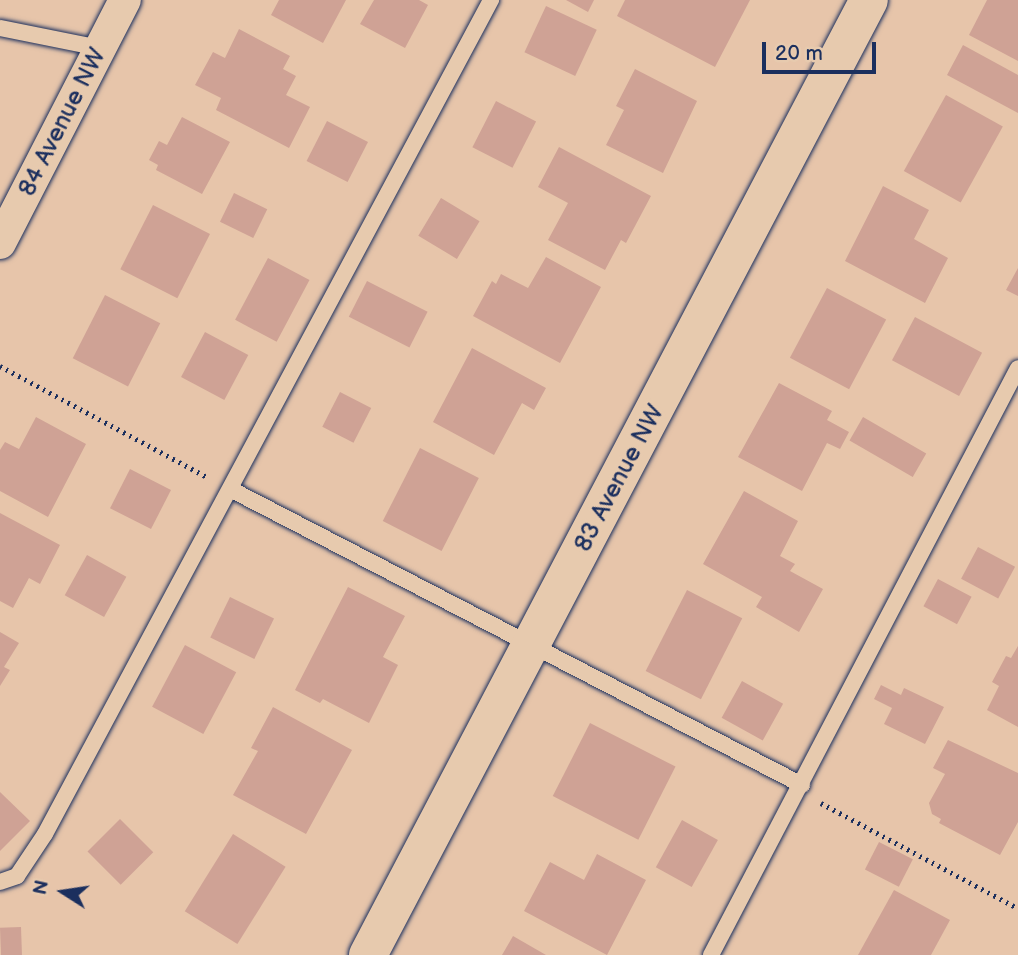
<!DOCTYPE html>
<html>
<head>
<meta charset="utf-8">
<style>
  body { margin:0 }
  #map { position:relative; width:1018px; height:955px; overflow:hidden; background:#e7c5aa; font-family:"Balsamiq Sans",sans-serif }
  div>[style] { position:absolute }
  .building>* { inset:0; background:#cfa295; transform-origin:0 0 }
  .path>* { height:4.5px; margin-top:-2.25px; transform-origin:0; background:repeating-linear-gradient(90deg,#1b2f5e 0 2px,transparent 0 7px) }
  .roads { filter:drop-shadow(0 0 2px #1b2f5e) drop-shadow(0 0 2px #1b2f5e) }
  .lane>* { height:16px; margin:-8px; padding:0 8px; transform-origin:8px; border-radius:8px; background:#e7caae }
  .street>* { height:32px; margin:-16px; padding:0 16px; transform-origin:16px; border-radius:16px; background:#e7caae }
  .secondary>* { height:38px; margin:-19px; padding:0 19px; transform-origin:19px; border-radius:19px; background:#e7caae }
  span { translate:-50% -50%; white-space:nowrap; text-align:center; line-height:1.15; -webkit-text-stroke:7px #e7caae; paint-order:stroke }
  .street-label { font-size:24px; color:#1b2f5e }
  .north { position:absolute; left:28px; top:857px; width:70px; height:70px; -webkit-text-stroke:5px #e7caae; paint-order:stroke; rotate:282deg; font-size:19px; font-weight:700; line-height:28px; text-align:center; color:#1b2f5e }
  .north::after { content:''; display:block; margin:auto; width:24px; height:32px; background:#1b2f5e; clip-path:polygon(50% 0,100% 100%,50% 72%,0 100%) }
  .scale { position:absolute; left:762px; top:42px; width:114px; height:32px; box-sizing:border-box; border:4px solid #1b2f5e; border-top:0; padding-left:9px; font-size:21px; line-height:24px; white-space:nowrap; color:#1b2f5e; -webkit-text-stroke:5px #e7caae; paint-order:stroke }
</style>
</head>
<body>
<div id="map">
  <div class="building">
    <div style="clip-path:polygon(279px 0,346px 0,323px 43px,271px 15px)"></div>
    <div style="clip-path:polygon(374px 0,419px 0,428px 5px,405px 48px,360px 24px)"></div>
    <div style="clip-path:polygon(566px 0,594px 0,588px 12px)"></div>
    <div style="clip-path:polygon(625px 0,750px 0,715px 67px,617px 16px)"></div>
    <div style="clip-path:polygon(987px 0,1018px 0,1018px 61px,969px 35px)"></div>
    <div style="left:546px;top:6px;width:56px;height:51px;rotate:25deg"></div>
    <div style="clip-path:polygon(239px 29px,290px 56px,283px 69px,296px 76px,286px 95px,310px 107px,289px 148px,216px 110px,221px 98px,195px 85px,213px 52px,225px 58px)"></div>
    <div style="clip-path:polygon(963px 45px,1018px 75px,1018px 113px,947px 75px)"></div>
    <div style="clip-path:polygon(635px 69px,697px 101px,663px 173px,606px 145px,624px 110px,616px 106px)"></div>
    <div style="left:946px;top:95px;width:65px;height:87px;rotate:29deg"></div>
    <div style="left:496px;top:101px;width:45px;height:52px;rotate:27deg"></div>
    <div style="clip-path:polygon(182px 117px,230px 142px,202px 194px,156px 170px,158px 165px,149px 160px,159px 141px,167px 145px)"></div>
    <div style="left:327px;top:121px;width:46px;height:45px;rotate:27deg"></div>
    <div style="clip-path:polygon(559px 147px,651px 196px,626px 243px,621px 240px,605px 270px,548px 240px,568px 203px,538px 187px)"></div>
    <div style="clip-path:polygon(883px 186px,929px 210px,914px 239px,948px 258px,925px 303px,845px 261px)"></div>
    <div style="left:234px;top:193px;width:37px;height:32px;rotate:26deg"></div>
    <div style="left:441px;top:198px;width:45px;height:44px;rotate:31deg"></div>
    <div style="left:153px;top:205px;width:64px;height:72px;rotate:27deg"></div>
    <div style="clip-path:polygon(546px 257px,601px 287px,560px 363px,473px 316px,492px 281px,496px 284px,501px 274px,528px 288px)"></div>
    <div style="left:268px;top:258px;width:47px;height:70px;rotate:28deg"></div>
    <div style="clip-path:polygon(1018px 268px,1018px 296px,1006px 290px)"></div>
    <div style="left:367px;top:281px;width:68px;height:40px;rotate:27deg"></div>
    <div style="left:827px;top:288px;width:67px;height:79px;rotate:28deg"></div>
    <div style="left:105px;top:295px;width:62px;height:71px;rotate:27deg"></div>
    <div style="left:915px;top:317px;width:76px;height:49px;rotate:28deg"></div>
    <div style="left:205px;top:332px;width:49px;height:51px;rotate:28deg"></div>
    <div style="clip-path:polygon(472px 348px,546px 388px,534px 410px,522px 403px,494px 455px,433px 422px)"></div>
    <div style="clip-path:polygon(779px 383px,832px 411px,827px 420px,849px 432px,840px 449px,827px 443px,802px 491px,738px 457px)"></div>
    <div style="left:340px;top:392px;width:35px;height:39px;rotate:27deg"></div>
    <div style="clip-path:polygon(36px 417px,86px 444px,48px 517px,0 491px,0 450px,5px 442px,19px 449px)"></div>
    <div style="left:863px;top:417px;width:73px;height:27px;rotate:30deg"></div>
    <div style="left:420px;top:448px;width:66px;height:82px;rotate:27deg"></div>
    <div style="left:130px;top:469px;width:46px;height:44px;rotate:27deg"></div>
    <div style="clip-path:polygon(744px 491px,798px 521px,780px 556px,795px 564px,790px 571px,823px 589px,799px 632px,756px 607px,762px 597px,703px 564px)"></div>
    <div style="clip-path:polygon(0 513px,60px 545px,40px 584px,29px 578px,13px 608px,0 601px)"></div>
    <div style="left:978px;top:547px;width:42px;height:36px;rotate:28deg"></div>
    <div style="left:87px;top:555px;width:45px;height:46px;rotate:29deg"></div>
    <div style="left:938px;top:579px;width:38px;height:31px;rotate:28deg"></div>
    <div style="clip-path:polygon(348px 587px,405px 616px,383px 657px,398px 665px,369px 723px,323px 699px,320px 703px,295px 690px)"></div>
    <div style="left:687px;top:590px;width:62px;height:91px;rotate:27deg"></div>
    <div style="left:230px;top:597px;width:49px;height:45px;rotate:26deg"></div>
    <div style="clip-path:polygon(0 632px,19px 643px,4px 667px,10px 670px,0 686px)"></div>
    <div style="left:185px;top:645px;width:58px;height:70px;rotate:28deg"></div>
    <div style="clip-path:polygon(1018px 646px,1018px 727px,987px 710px,999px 686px,992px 682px,1006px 656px,1011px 658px)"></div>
    <div style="left:742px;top:681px;width:47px;height:42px;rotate:29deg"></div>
    <div style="clip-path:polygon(881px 685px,901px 695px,904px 688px,944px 707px,925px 744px,884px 724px,892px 708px,874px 699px)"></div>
    <div style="clip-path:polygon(273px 707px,352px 750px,306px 834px,233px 795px,258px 751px,251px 748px)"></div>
    <div style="left:590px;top:723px;width:96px;height:82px;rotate:27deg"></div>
    <div style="clip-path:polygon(948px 740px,1018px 773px,1018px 822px,1000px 855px,939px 823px,941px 819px,932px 814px,929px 803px,945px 774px,933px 768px)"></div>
    <div style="clip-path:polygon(0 792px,30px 821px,0 851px)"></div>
    <div style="left:120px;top:819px;width:47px;height:46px;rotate:45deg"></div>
    <div style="left:682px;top:820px;width:41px;height:54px;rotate:29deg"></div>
    <div style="left:233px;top:834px;width:62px;height:91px;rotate:32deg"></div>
    <div style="left:879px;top:842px;width:38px;height:31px;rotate:27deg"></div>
    <div style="clip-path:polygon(597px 854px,646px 880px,607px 955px,524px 911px,550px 862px,584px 880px)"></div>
    <div style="clip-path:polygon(894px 890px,950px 920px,931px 955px,858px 955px)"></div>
    <div style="left:21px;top:927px;width:28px;height:21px;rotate:88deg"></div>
    <div style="clip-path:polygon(513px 936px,546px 955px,502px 955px)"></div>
  </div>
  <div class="path">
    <div style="left:0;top:366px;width:235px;rotate:28.2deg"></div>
    <div style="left:821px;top:803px;width:223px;rotate:28.1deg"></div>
  </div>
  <div class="roads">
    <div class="lane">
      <div style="left:0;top:28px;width:102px;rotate:11.3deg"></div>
      <div style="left:230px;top:489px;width:644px;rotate:27.36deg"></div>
      <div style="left:0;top:882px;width:18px;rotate:-19deg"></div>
      <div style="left:17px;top:876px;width:50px;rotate:-56.3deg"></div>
      <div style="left:45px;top:834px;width:946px;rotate:-61.86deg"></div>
      <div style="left:711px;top:955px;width:662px;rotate:-62.39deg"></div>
    </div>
    <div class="street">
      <div style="left:0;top:243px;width:273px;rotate:-62.8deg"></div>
    </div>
    <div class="secondary">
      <div style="left:368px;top:955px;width:1078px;rotate:-62.32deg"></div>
    </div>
  </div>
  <div class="street-label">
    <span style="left:62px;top:122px;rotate:-63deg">84 Avenue NW</span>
    <span style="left:619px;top:478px;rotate:-62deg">83 Avenue NW</span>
  </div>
  <div class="north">N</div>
  <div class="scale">20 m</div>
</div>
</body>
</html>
